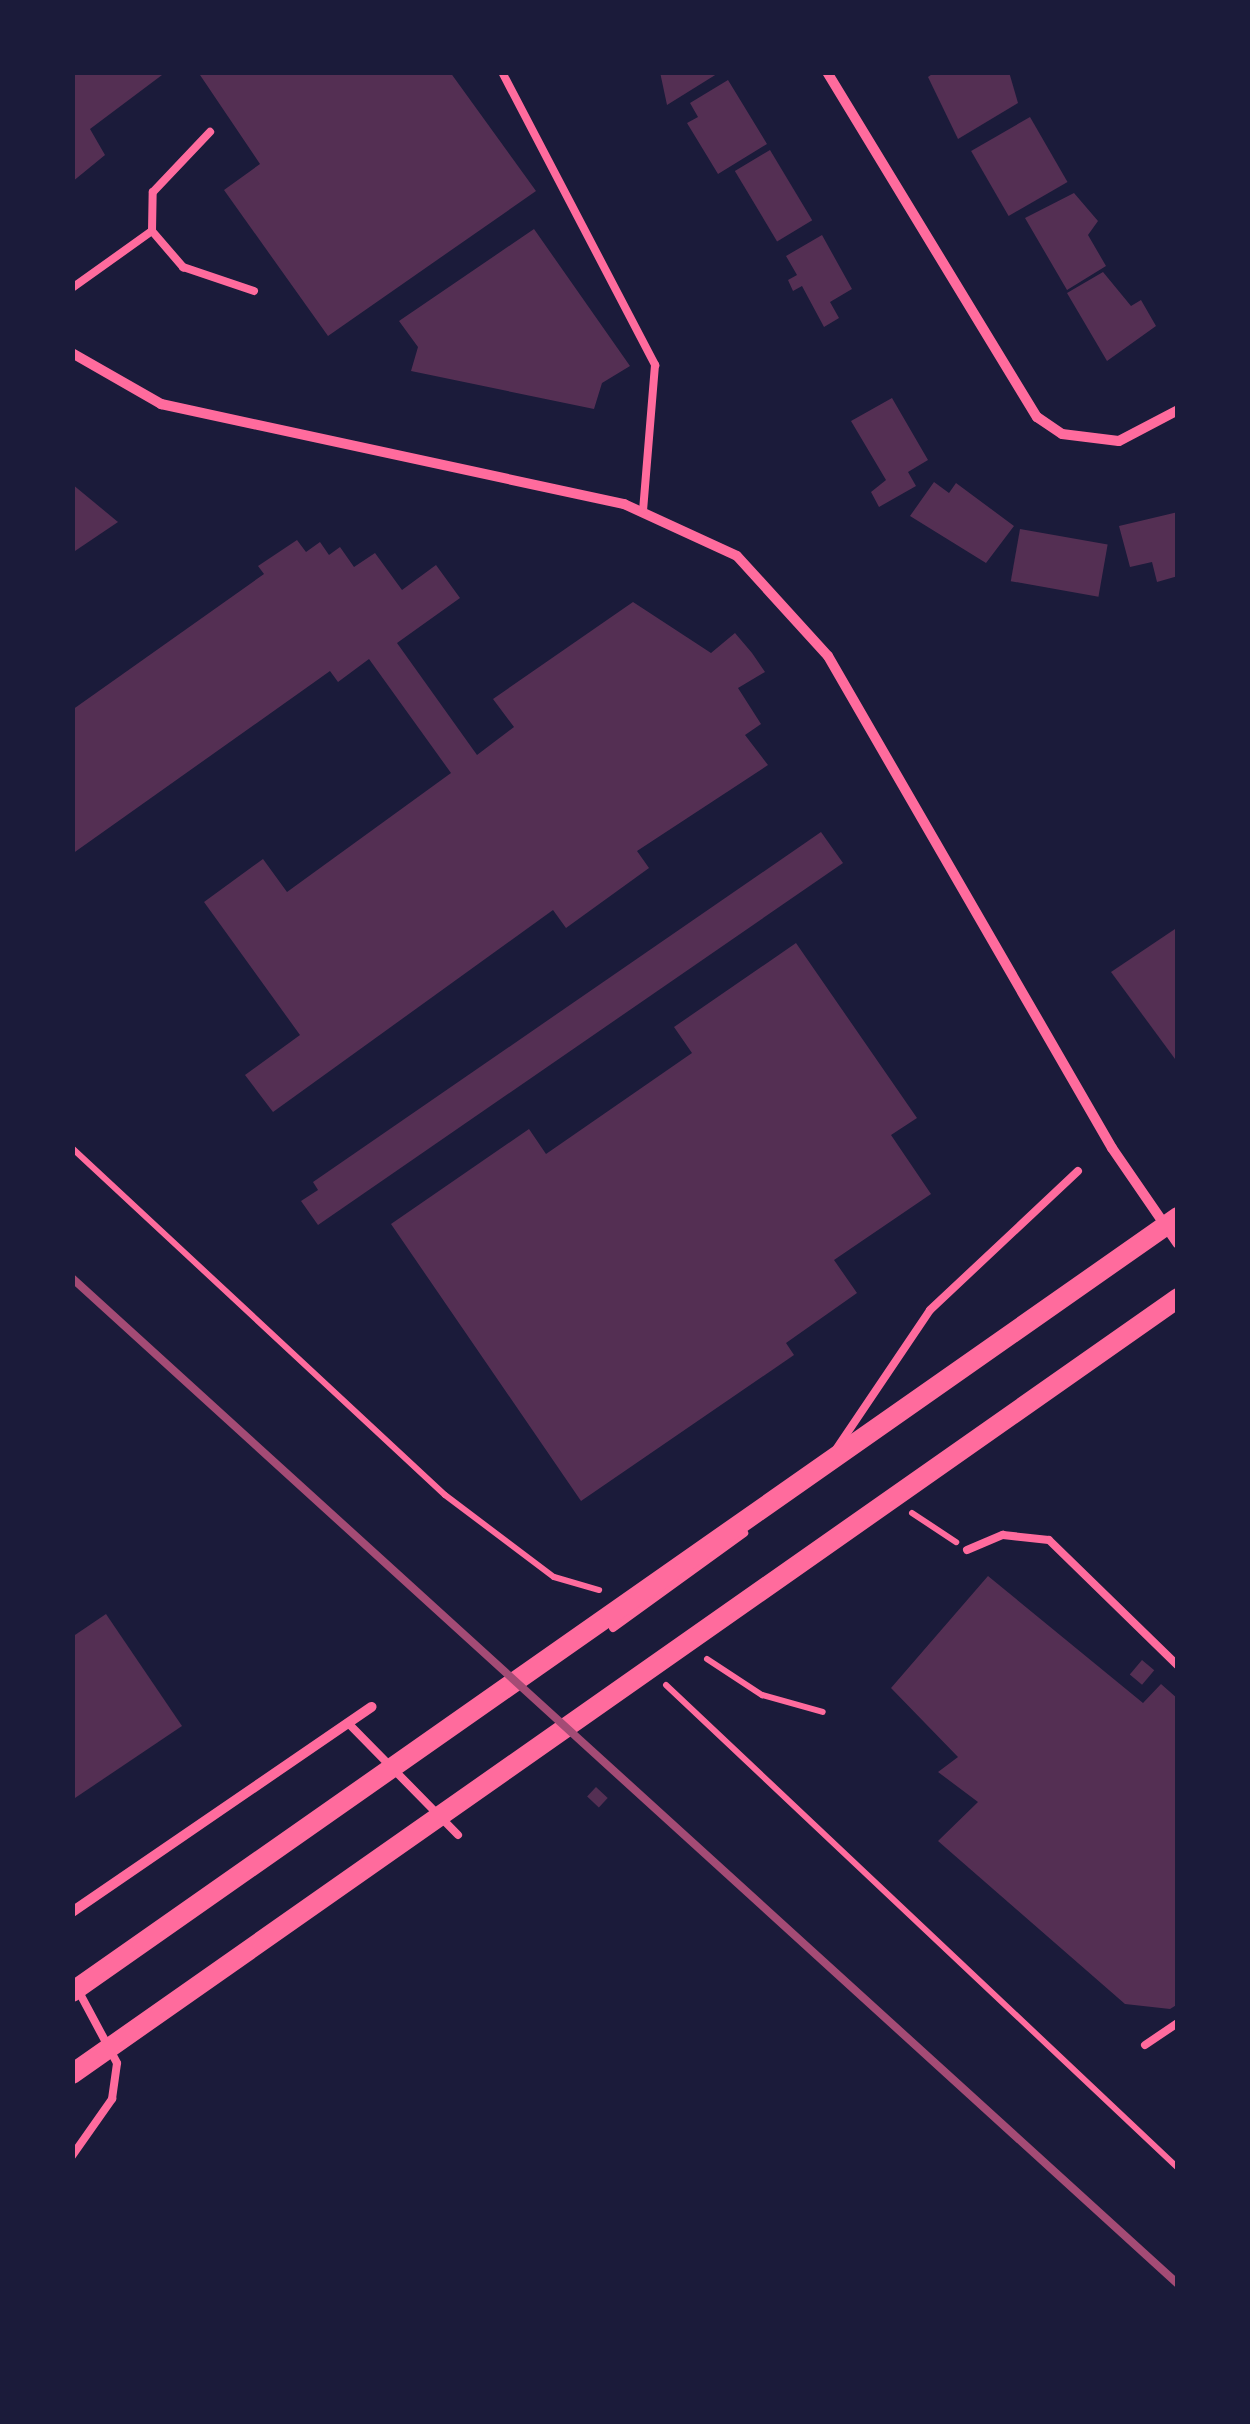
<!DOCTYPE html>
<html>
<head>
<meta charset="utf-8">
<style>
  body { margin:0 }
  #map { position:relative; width:1250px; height:2424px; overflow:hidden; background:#1b1b3a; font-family:"Golos Text",sans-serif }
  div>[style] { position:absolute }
  .building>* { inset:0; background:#542f53; transform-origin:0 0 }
  .path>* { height:6px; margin:-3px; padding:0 3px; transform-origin:3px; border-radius:3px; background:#ff6b9d }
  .service>* { height:8px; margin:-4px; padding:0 4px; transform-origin:4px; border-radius:4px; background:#ff6b9d }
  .minor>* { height:10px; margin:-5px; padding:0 5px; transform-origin:5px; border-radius:5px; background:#ff6b9d }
  .secondary>* { height:20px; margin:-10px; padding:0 10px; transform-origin:10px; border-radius:10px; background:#ff6b9d }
  .rail>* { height:8px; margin:-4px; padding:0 4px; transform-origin:4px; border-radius:4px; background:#a44b75 }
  span { translate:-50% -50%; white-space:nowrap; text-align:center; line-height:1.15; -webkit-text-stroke:8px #1b1b3a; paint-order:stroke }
  .frame { position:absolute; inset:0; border:75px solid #1b1b3a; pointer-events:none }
</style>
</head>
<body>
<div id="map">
  <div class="building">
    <div style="clip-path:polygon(72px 72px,166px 72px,90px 129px,105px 155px,72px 182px)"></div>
    <div style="clip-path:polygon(198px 72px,450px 72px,536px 191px,328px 336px,224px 190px,260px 164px)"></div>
    <div style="clip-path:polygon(660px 72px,720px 72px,667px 105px)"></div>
    <div style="clip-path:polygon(935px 72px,1009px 72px,1018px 103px,958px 139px,928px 77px)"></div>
    <div style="clip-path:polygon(728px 80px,767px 144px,718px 174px,687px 123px,698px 117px,690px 103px)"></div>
    <div style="left:1030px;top:117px;width:75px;height:68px;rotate:60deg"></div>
    <div style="left:770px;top:150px;width:82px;height:41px;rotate:59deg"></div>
    <div style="clip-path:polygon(1074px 193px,1098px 221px,1088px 235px,1106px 266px,1067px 290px,1025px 218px)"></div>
    <div style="clip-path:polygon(534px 229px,630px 366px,602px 383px,594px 409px,411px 371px,418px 347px,399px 321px)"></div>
    <div style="clip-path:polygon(822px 235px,852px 289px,830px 302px,839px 318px,824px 327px,802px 286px,793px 291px,788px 280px,797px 275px,786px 256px)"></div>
    <div style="clip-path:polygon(1103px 272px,1131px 306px,1141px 300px,1156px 326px,1107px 361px,1067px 293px)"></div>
    <div style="clip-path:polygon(892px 398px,928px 460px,908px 472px,916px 486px,879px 507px,871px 492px,886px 480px,851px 421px)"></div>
    <div style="clip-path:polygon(934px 482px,949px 493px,956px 483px,1014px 526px,986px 563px,910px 516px)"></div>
    <div style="clip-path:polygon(72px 484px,118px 522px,72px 553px)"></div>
    <div style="clip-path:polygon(1178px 512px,1178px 576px,1157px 582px,1152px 562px,1130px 567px,1119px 526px)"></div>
    <div style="left:1020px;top:529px;width:89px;height:53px;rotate:10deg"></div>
    <div style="clip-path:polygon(297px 540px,306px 552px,320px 542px,329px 555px,340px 547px,354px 567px,375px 553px,402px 590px,436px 565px,460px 598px,397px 643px,477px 755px,514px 727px,493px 699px,633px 602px,711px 653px,735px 633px,752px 653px,765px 672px,738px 688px,761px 724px,745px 735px,768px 765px,637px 851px,649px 868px,566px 928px,553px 910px,273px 1112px,245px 1075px,300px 1035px,204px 902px,263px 859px,287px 892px,451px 773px,369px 659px,338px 682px,330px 671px,72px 854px,72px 710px,264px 574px,258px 566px)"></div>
    <div style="clip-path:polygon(821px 832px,843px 863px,318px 1225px,301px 1201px,318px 1190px,313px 1182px)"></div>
    <div style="clip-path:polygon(1178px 927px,1178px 1063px,1111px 972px)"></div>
    <div style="clip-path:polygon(796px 943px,917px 1118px,891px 1135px,931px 1194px,834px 1260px,857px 1293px,786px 1343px,794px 1355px,581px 1501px,391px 1224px,529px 1129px,546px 1154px,692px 1053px,674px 1027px)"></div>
    <div style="clip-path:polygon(988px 1576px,1143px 1703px,1161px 1684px,1178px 1699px,1178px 2004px,1170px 2009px,1125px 2004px,938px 1841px,978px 1802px,938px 1772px,958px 1757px,891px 1688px)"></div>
    <div style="clip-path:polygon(106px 1614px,182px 1726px,72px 1800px,72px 1637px)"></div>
    <div style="left:1142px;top:1660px;width:16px;height:19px;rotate:40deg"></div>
    <div style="left:596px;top:1787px;width:16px;height:13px;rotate:43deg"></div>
  </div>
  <div class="path">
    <div style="left:72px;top:1148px;width:509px;rotate:42.93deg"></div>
    <div style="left:445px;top:1495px;width:136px;rotate:37deg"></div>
    <div style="left:554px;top:1577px;width:47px;rotate:16.1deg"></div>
    <div style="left:912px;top:1513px;width:53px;rotate:33.4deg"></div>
    <div style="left:707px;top:1659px;width:66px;rotate:33.2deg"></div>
    <div style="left:762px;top:1695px;width:63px;rotate:15.6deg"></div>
    <div style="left:666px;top:1685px;width:704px;rotate:43.33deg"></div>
  </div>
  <div class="service">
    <div style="left:502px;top:72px;width:331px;rotate:62.4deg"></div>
    <div style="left:655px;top:365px;width:145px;rotate:94.7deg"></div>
    <div style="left:152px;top:231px;width:48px;rotate:49.3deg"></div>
    <div style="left:183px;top:267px;width:75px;rotate:18.7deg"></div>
    <div style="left:72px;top:288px;width:98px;rotate:-35.5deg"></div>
    <div style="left:152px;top:231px;width:39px;rotate:-89deg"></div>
    <div style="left:153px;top:192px;width:83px;rotate:-46.5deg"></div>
    <div style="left:837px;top:1448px;width:166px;rotate:-56deg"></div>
    <div style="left:930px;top:1310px;width:203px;rotate:-43.2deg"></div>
    <div style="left:967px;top:1550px;width:39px;rotate:-23deg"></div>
    <div style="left:1003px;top:1535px;width:46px;rotate:6.2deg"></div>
    <div style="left:1049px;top:1540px;width:180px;rotate:44.3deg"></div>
    <div style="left:613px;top:1628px;width:162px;rotate:-35.9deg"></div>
    <div style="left:348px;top:1723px;width:157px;rotate:45.5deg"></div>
    <div style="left:1145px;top:2045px;width:40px;rotate:-34deg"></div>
    <div style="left:72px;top:2156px;width:70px;rotate:-54.9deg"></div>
    <div style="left:112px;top:2099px;width:36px;rotate:-82deg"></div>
    <div style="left:117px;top:2063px;width:83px;rotate:-118.1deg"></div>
  </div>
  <div class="minor">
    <div style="left:827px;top:72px;width:404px;rotate:58.7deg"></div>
    <div style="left:1037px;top:417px;width:30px;rotate:34deg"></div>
    <div style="left:1062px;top:434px;width:57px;rotate:7deg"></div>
    <div style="left:1119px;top:441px;width:67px;rotate:-27.7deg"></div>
    <div style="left:72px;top:353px;width:103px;rotate:29.8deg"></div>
    <div style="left:161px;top:404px;width:474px;rotate:12.2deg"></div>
    <div style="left:624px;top:504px;width:124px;rotate:24.7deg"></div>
    <div style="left:737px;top:556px;width:135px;rotate:47.7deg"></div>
    <div style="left:828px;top:656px;width:568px;rotate:60deg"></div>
    <div style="left:1112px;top:1148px;width:116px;rotate:55.5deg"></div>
    <div style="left:72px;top:1912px;width:363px;rotate:-34.4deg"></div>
  </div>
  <div class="secondary">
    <div style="left:72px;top:1992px;width:1351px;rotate:-35.02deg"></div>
    <div style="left:72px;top:2074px;width:1351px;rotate:-35.05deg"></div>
  </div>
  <div class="rail">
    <div style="left:72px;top:1278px;width:1495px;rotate:42.29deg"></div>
  </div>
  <div class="frame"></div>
</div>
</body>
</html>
